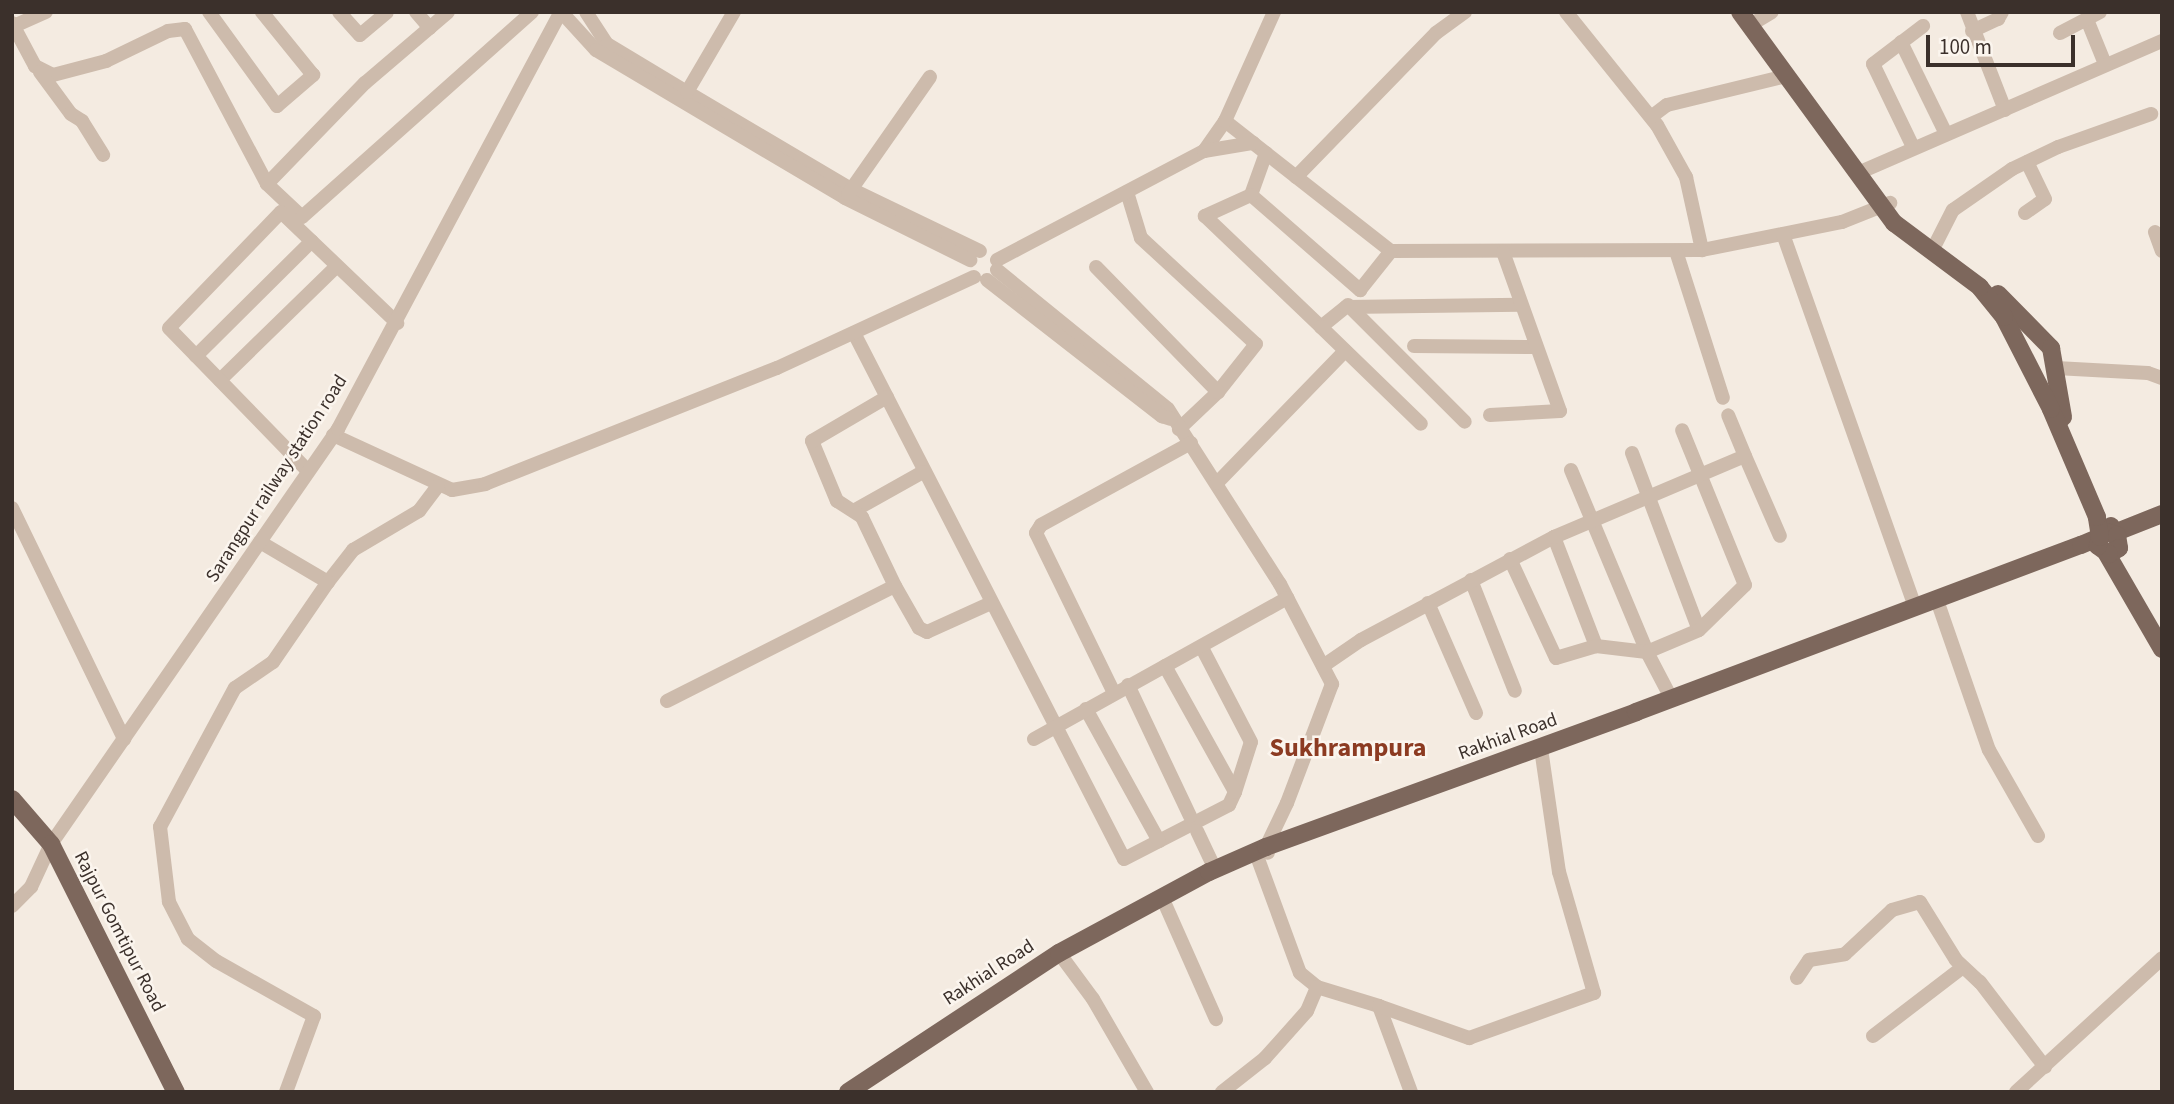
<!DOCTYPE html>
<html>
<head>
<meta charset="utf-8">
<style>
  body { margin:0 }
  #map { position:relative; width:2174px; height:1104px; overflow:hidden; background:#f4ebe1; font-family:"Source Sans 3",sans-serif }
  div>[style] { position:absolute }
  .minor>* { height:14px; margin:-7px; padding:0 7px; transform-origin:7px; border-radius:7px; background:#cdbbac }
  .major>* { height:18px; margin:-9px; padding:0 9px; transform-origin:9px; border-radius:9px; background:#7d675c }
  span { translate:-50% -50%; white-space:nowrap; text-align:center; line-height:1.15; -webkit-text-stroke:5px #fbf5ee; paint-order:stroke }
  .street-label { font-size:19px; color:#3b302b }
  .district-label { font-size:26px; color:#8c3b22; font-weight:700 }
  .frame { position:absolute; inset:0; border:14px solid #3b302b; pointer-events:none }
  .scale { position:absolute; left:1926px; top:35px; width:149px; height:32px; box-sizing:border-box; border:4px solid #3b302b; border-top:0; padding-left:9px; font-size:21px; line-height:24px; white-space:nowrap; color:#3b302b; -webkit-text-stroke:5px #fbf5ee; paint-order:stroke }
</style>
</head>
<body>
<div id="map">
  <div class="minor">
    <div style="left:209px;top:12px;width:116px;rotate:54.1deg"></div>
    <div style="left:277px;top:106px;width:48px;rotate:-40.7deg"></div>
    <div style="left:313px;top:75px;width:81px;rotate:-129deg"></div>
    <div style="left:339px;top:12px;width:31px;rotate:48deg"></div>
    <div style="left:360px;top:35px;width:35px;rotate:-40deg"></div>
    <div style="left:416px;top:12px;width:21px;rotate:49deg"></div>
    <div style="left:586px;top:12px;width:38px;rotate:57deg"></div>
    <div style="left:607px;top:44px;width:93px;rotate:31deg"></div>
    <div style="left:687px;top:92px;width:191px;rotate:30.6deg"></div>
    <div style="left:851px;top:189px;width:143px;rotate:25.7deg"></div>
    <div style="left:1566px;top:12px;width:145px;rotate:51.2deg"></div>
    <div style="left:1657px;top:125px;width:60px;rotate:60.9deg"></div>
    <div style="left:1686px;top:177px;width:75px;rotate:77.6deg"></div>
    <div style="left:1967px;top:12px;width:105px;rotate:68.8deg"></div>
    <div style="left:565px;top:16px;width:46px;rotate:47.6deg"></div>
    <div style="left:596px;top:50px;width:290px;rotate:30.7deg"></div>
    <div style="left:845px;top:198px;width:140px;rotate:26.4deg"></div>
    <div style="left:1757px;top:21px;width:17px;rotate:-31deg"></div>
    <div style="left:2088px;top:22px;width:45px;rotate:68deg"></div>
    <div style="left:12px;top:23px;width:49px;rotate:61.9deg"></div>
    <div style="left:35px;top:66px;width:20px;rotate:27deg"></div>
    <div style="left:53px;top:75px;width:55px;rotate:-14.8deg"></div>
    <div style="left:106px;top:61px;width:69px;rotate:-25.8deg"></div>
    <div style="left:168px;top:31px;width:17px;rotate:-7deg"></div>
    <div style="left:185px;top:29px;width:175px;rotate:62.1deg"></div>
    <div style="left:267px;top:184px;width:48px;rotate:43.3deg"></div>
    <div style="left:302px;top:217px;width:308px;rotate:-41.7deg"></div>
    <div style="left:14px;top:26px;width:35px;rotate:-24deg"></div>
    <div style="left:1972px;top:31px;width:29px;rotate:-25deg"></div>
    <div style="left:1998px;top:19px;width:8px;rotate:-60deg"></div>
    <div style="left:2060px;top:33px;width:45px;rotate:-27.7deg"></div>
    <div style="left:1901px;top:42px;width:100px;rotate:63.9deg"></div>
    <div style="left:40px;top:72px;width:52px;rotate:53.6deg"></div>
    <div style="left:71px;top:114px;width:13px;rotate:32deg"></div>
    <div style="left:82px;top:121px;width:40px;rotate:58deg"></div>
    <div style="left:687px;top:92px;width:93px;rotate:-59.6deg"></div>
    <div style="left:1651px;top:117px;width:20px;rotate:-37deg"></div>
    <div style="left:1667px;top:105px;width:122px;rotate:-13.7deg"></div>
    <div style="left:1225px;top:121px;width:211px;rotate:38.1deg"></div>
    <div style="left:1391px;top:251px;width:311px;rotate:-0.2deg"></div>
    <div style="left:1702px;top:250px;width:143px;rotate:-11.3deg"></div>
    <div style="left:1842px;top:222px;width:52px;rotate:-21.6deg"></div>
    <div style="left:1913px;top:147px;width:92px;rotate:-115.7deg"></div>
    <div style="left:1873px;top:64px;width:63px;rotate:-37.2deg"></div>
    <div style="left:1204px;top:151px;width:37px;rotate:-55deg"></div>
    <div style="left:1225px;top:121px;width:120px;rotate:-65.8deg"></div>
    <div style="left:1266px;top:153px;width:45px;rotate:109.7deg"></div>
    <div style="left:1251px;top:195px;width:145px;rotate:41.1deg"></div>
    <div style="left:1360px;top:290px;width:50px;rotate:-51.5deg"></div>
    <div style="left:1865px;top:170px;width:324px;rotate:-23.5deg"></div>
    <div style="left:1296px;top:177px;width:201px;rotate:-45.8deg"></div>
    <div style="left:1436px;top:33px;width:36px;rotate:-36deg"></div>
    <div style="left:267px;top:184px;width:141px;rotate:-45.9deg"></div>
    <div style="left:365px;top:83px;width:109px;rotate:-40.5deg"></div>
    <div style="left:1127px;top:192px;width:48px;rotate:73.1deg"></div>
    <div style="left:1141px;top:238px;width:156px;rotate:42.7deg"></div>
    <div style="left:1256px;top:344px;width:61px;rotate:128.4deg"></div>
    <div style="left:1218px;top:392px;width:54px;rotate:136.5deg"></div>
    <div style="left:848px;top:194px;width:143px;rotate:-55deg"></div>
    <div style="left:1251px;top:195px;width:51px;rotate:155.5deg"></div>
    <div style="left:1205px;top:216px;width:161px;rotate:43.7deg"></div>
    <div style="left:1321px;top:327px;width:32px;rotate:-39deg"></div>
    <div style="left:1346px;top:307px;width:174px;rotate:-0.7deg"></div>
    <div style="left:2025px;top:213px;width:24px;rotate:-35deg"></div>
    <div style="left:2045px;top:199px;width:41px;rotate:-115.9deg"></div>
    <div style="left:2155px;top:232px;width:20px;rotate:70deg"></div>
    <div style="left:1783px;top:234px;width:395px;rotate:70.5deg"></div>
    <div style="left:1936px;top:243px;width:37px;rotate:-63deg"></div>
    <div style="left:1953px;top:210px;width:72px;rotate:-34.8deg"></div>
    <div style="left:2012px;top:169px;width:51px;rotate:-25.6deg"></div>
    <div style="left:2058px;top:147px;width:99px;rotate:-19.5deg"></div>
    <div style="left:1676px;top:251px;width:154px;rotate:72.3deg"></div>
    <div style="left:997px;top:260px;width:234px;rotate:-27.8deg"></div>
    <div style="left:1204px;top:151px;width:50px;rotate:-9.3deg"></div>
    <div style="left:1096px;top:267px;width:175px;rotate:45.7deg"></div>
    <div style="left:997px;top:270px;width:220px;rotate:39.1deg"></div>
    <div style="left:1168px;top:409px;width:208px;rotate:57.4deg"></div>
    <div style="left:1280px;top:584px;width:113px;rotate:62.5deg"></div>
    <div style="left:1332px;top:684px;width:127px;rotate:110.7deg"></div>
    <div style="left:1287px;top:803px;width:49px;rotate:115.5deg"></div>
    <div style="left:1266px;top:847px;width:6px;rotate:72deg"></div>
    <div style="left:987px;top:280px;width:222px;rotate:37.9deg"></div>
    <div style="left:1162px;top:416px;width:9px;rotate:18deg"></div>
    <div style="left:1348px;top:305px;width:165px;rotate:45deg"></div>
    <div style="left:1321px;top:327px;width:139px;rotate:44.1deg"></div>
    <div style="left:854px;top:333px;width:591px;rotate:62.83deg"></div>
    <div style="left:1124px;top:859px;width:118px;rotate:-27.2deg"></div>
    <div style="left:1229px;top:805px;width:14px;rotate:-65deg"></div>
    <div style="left:1235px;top:792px;width:52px;rotate:-72.3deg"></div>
    <div style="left:1251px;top:742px;width:106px;rotate:-117.5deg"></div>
    <div style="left:1414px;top:346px;width:120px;rotate:0.5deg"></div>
    <div style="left:196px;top:356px;width:163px;rotate:-44.8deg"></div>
    <div style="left:2056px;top:368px;width:92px;rotate:3.1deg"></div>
    <div style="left:2148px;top:373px;width:15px;rotate:20deg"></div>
    <div style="left:220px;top:380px;width:163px;rotate:-44.3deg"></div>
    <div style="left:1490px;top:415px;width:70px;rotate:-3.3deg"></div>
    <div style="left:1560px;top:411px;width:169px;rotate:-109.7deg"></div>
    <div style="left:333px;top:435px;width:131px;rotate:24.8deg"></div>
    <div style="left:452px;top:490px;width:34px;rotate:-10deg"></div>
    <div style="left:485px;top:484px;width:314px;rotate:-21.7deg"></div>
    <div style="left:777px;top:368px;width:217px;rotate:-24.8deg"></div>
    <div style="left:1632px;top:453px;width:189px;rotate:69.3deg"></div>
    <div style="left:1745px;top:456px;width:87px;rotate:66.4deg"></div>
    <div style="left:1571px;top:470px;width:197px;rotate:67.3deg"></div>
    <div style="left:1647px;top:652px;width:52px;rotate:62.4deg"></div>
    <div style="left:308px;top:471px;width:199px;rotate:-134.2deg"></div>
    <div style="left:169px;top:328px;width:161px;rotate:-46deg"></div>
    <div style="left:281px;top:212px;width:161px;rotate:43.7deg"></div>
    <div style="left:1217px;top:483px;width:184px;rotate:-45.9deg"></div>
    <div style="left:12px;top:508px;width:257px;rotate:64.1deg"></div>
    <div style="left:855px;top:510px;width:78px;rotate:-29.2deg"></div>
    <div style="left:1554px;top:537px;width:117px;rotate:68.9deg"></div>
    <div style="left:260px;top:542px;width:79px;rotate:30.5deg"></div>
    <div style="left:328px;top:582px;width:41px;rotate:-52deg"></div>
    <div style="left:353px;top:550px;width:77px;rotate:-30.6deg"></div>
    <div style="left:419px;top:511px;width:31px;rotate:-53deg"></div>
    <div style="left:1510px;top:559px;width:109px;rotate:65.1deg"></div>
    <div style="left:1556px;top:658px;width:42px;rotate:-16.7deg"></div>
    <div style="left:1596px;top:646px;width:51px;rotate:6.7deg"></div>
    <div style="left:1647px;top:652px;width:56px;rotate:-22.9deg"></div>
    <div style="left:1699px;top:630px;width:64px;rotate:-44.4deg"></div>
    <div style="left:1745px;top:585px;width:167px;rotate:-112.1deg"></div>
    <div style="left:1471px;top:580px;width:119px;rotate:68.4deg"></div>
    <div style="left:895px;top:586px;width:48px;rotate:60.3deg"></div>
    <div style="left:919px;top:628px;width:9px;rotate:27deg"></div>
    <div style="left:927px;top:632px;width:70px;rotate:-24.4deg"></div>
    <div style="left:1428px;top:603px;width:120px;rotate:66.4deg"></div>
    <div style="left:1939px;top:606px;width:152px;rotate:70.9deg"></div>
    <div style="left:1989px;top:750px;width:99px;rotate:60.3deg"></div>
    <div style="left:1165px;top:666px;width:144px;rotate:60.9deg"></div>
    <div style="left:1323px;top:666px;width:46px;rotate:-34.4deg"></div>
    <div style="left:1361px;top:640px;width:219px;rotate:-28.1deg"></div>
    <div style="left:1554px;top:537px;width:207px;rotate:-23deg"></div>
    <div style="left:1745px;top:456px;width:44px;rotate:-112.5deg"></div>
    <div style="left:1128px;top:685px;width:145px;rotate:64.7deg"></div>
    <div style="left:1114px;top:693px;width:178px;rotate:-116deg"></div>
    <div style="left:1036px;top:533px;width:9px;rotate:-58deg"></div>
    <div style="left:1041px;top:525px;width:171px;rotate:-28.7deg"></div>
    <div style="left:667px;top:701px;width:255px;rotate:-26.8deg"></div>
    <div style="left:895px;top:586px;width:76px;rotate:-115.6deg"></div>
    <div style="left:862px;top:517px;width:30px;rotate:-147deg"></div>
    <div style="left:837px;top:501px;width:65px;rotate:-112.6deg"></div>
    <div style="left:812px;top:441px;width:87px;rotate:-30.4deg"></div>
    <div style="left:1086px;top:709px;width:151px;rotate:61.1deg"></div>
    <div style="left:1034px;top:739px;width:290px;rotate:-29.1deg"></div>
    <div style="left:1197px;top:831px;width:42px;rotate:64.7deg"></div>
    <div style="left:1258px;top:859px;width:121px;rotate:69.8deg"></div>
    <div style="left:1300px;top:973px;width:22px;rotate:39deg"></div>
    <div style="left:1317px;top:987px;width:65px;rotate:17deg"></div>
    <div style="left:1379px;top:1006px;width:92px;rotate:69.6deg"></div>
    <div style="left:1165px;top:904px;width:126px;rotate:66.1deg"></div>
    <div style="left:12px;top:906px;width:27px;rotate:-45deg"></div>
    <div style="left:31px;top:887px;width:47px;rotate:-65.1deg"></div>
    <div style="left:51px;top:844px;width:505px;rotate:-55.33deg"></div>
    <div style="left:338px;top:429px;width:471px;rotate:-61.9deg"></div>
    <div style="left:1059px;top:953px;width:57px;rotate:53.5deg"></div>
    <div style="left:1093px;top:999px;width:108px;rotate:59.9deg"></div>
    <div style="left:1797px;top:978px;width:22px;rotate:-56deg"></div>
    <div style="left:1809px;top:960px;width:36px;rotate:-9deg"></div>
    <div style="left:1845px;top:954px;width:64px;rotate:-43.1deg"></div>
    <div style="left:1892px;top:910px;width:29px;rotate:-16deg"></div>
    <div style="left:1920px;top:902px;width:68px;rotate:58.2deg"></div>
    <div style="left:1956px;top:960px;width:33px;rotate:43deg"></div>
    <div style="left:1980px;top:982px;width:107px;rotate:52.6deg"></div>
    <div style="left:1379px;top:1006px;width:96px;rotate:19.6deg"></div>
    <div style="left:1469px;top:1038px;width:133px;rotate:-19.8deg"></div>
    <div style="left:1594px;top:993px;width:126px;rotate:-106.1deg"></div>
    <div style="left:1559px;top:872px;width:118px;rotate:-98.3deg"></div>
    <div style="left:1873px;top:1036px;width:113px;rotate:-37.5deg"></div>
    <div style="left:286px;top:1092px;width:81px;rotate:-69.8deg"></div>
    <div style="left:314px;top:1016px;width:112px;rotate:-150.7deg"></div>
    <div style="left:216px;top:961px;width:36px;rotate:-142deg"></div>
    <div style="left:188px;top:939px;width:42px;rotate:-117.2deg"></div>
    <div style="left:169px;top:902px;width:76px;rotate:-96.8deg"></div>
    <div style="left:160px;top:827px;width:158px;rotate:-61.7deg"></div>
    <div style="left:235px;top:688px;width:46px;rotate:-34.4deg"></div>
    <div style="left:273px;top:662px;width:97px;rotate:-55.5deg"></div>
    <div style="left:1222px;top:1092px;width:55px;rotate:-38.3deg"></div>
    <div style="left:1265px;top:1058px;width:63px;rotate:-48.2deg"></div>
    <div style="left:1307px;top:1011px;width:26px;rotate:-67deg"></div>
    <div style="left:2016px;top:1092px;width:198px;rotate:-42.5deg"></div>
  </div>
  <div class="major">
    <div style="left:1998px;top:294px;width:76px;rotate:45.5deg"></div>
    <div style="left:2051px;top:348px;width:70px;rotate:80.1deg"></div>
    <div style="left:2111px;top:526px;width:8px;rotate:67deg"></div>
    <div style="left:2114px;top:533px;width:52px;rotate:-21.6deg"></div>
    <div style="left:2107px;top:554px;width:110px;rotate:59.9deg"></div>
    <div style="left:12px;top:799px;width:60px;rotate:49.1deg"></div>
    <div style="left:51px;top:844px;width:278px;rotate:63.3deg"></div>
    <div style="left:848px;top:1092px;width:253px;rotate:-33.4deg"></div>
    <div style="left:1059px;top:953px;width:170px;rotate:-28.4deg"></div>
    <div style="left:1209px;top:872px;width:62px;rotate:-23.7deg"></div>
    <div style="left:1266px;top:847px;width:394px;rotate:-20deg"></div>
    <div style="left:1636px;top:712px;width:475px;rotate:-20.6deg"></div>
    <div style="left:2081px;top:545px;width:21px;rotate:-23deg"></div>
    <div style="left:2100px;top:537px;width:8px;rotate:-40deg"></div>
    <div style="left:2106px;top:532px;width:11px;rotate:15deg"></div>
    <div style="left:2117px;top:535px;width:13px;rotate:81deg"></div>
    <div style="left:2119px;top:548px;width:12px;rotate:149deg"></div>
    <div style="left:2109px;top:554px;width:14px;rotate:-144deg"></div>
    <div style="left:2098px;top:546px;width:9px;rotate:-77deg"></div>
    <div style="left:2100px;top:537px;width:20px;rotate:-99deg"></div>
    <div style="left:2097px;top:517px;width:117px;rotate:-113.1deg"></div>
    <div style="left:2051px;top:409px;width:103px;rotate:-117.1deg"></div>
    <div style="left:2004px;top:317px;width:38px;rotate:-129deg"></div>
    <div style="left:1980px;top:287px;width:107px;rotate:-143.3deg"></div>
    <div style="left:1894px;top:223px;width:261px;rotate:-126.1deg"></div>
  </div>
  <div class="street-label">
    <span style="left:277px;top:479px;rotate:-57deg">Sarangpur railway station road</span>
    <span style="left:1508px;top:737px;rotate:-20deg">Rakhial Road</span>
    <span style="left:119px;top:932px;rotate:63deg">Rajpur Gomtipur Road</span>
    <span style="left:989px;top:973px;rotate:-33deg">Rakhial Road</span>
  </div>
  <div class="district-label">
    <span style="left:1348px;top:748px">Sukhrampura</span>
  </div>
  <div class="frame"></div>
  <div class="scale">100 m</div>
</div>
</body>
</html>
